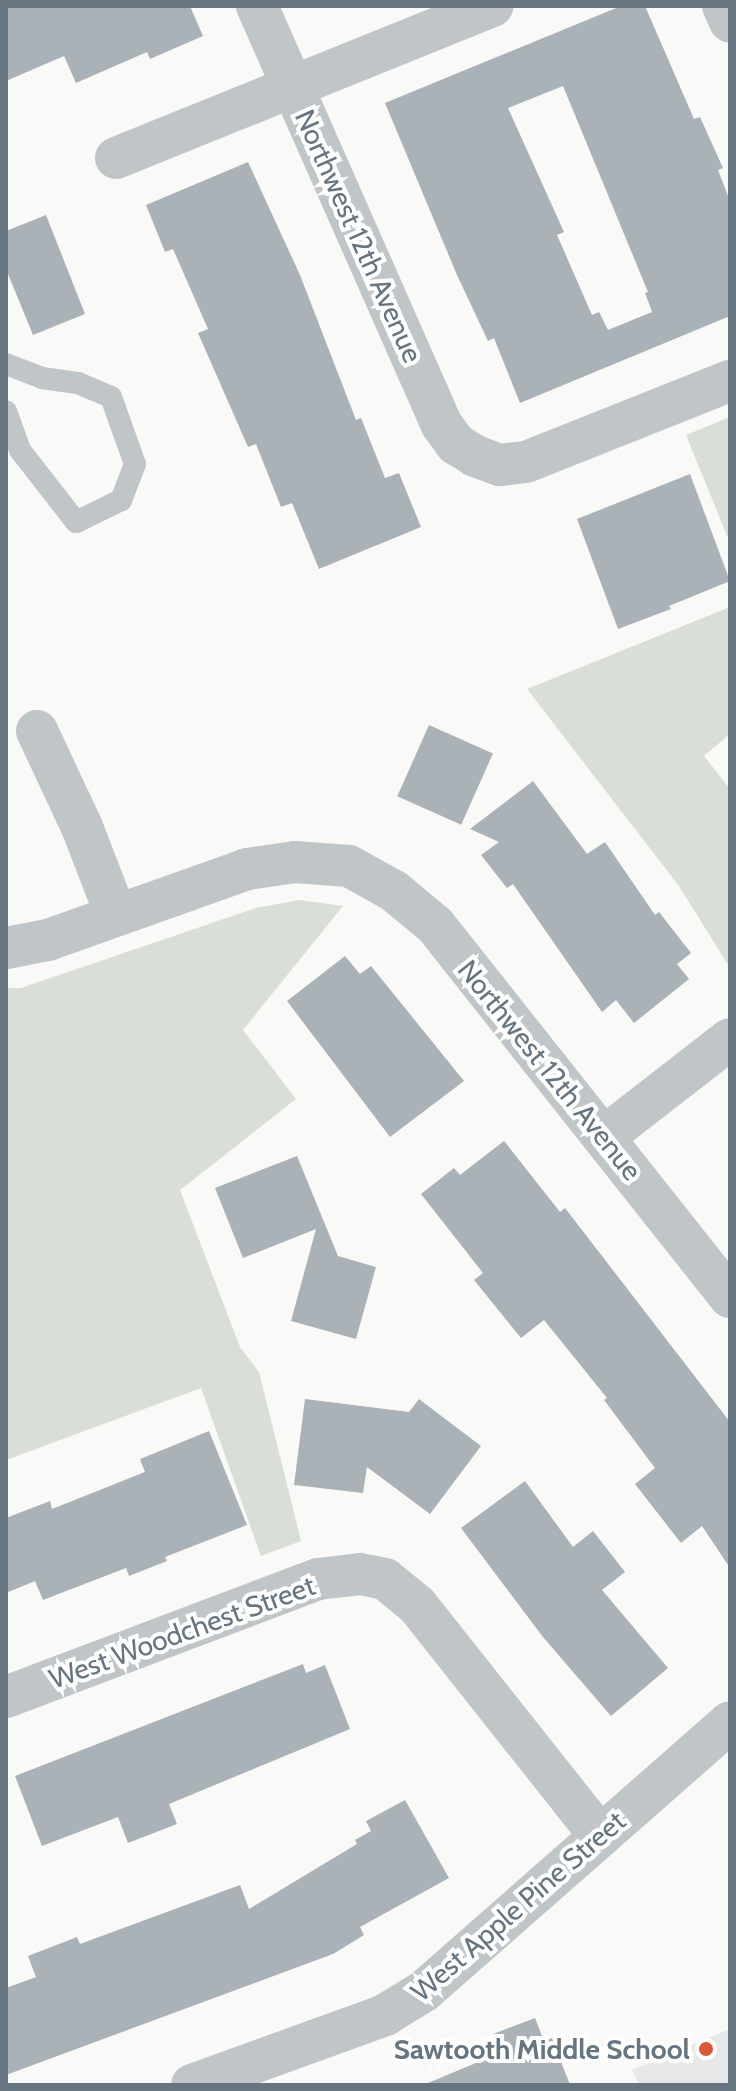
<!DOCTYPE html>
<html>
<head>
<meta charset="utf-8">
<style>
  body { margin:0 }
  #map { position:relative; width:736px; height:2091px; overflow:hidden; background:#f9f9f7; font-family:Cabin,sans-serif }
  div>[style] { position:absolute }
  .built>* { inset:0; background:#e7e8e8 }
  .green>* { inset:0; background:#d9ded6 }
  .building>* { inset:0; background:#aab2b7; transform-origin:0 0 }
  .service>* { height:22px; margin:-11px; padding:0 11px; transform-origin:11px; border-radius:11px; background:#c0c5c8 }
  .minor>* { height:42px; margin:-21px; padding:0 21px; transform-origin:21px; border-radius:21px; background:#c0c5c8 }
  .dots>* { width:22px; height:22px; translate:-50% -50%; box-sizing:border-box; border:4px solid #fff; border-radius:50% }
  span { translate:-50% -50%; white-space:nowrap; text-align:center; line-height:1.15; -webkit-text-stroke:8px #fff; paint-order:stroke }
  .street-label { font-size:28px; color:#667580 }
  .poi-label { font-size:28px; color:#667580; font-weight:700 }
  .right { translate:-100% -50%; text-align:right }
  .frame { position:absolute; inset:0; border:8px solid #667580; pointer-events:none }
</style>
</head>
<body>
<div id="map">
  <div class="built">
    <div style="clip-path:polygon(730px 2029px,730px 2085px,639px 2085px,632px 2070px)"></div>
  </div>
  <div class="green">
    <div style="clip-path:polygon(730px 417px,730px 543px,686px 435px)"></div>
    <div style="clip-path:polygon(730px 607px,730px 734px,704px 756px,730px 789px,730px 968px,679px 886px,527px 689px)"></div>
    <div style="clip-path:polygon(299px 900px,343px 906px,243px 1030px,296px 1099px,180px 1190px,240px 1347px,259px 1372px,301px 1541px,261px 1556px,201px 1388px,6px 1460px,6px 988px,21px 988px,256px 908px)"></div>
  </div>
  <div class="building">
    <div style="clip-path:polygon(6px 6px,190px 6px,203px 36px,150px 59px,147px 52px,76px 83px,64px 56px,6px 81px)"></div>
    <div style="clip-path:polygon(evenodd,621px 6px,645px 6px,694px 119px,700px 117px,723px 168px,718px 170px,730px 201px,730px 316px,520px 403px,494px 338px,488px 341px,457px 275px,385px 103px,621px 6px,563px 86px,648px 292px,645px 293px,652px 312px,608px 330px,599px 312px,592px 315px,557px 235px,564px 232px,508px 108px,563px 86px)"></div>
    <div style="clip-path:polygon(248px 162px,300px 275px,356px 420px,361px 418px,385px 478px,399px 473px,421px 527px,319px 569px,292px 503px,281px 507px,256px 444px,248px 447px,198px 333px,208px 329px,173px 249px,165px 252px,146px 205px)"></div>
    <div style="clip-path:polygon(46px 215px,85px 314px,33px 335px,6px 269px,6px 231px)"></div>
    <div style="clip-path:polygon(690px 474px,730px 581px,669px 606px,671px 609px,618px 629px,577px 519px)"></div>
    <div style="left:429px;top:725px;width:70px;height:78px;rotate:24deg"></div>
    <div style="clip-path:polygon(533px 781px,587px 854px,605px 842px,655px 915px,659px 912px,691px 953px,677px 964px,689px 979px,634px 1023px,616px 1000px,602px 1012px,513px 884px,507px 888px,481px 855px,499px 842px,470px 829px)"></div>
    <div style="clip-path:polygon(345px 956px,360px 974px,371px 966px,464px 1081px,390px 1137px,287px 1001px)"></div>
    <div style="clip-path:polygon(504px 1141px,560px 1212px,565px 1208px,730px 1422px,730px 1568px,702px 1526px,681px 1543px,635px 1484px,655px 1468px,604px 1400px,607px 1398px,544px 1320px,521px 1338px,474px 1280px,483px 1273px,421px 1194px,454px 1168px,460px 1175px)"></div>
    <div style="clip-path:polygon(297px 1156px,338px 1256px,376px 1267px,356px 1339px,291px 1321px,316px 1229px,243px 1258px,215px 1188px)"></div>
    <div style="clip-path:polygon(305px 1399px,409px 1412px,419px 1399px,481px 1446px,430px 1514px,367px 1467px,363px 1493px,294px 1485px)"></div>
    <div style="clip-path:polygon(209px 1431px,247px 1525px,165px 1557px,167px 1561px,129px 1576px,126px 1568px,43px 1600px,35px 1581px,6px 1593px,6px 1518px,50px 1501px,52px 1509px,145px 1472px,140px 1459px)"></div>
    <div style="clip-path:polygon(525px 1481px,573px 1547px,593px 1531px,625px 1572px,602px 1590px,668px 1668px,611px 1716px,543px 1637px,461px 1528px)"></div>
    <div style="clip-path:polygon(303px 1664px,306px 1673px,325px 1665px,350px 1729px,169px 1804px,177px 1824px,128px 1843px,118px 1817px,42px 1846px,15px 1776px)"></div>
    <div style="clip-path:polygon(405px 1800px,449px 1878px,360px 1927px,364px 1935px,333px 1954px,6px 2075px,6px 1988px,36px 1977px,28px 1956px,77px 1937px,80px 1944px,240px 1885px,249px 1909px,357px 1844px,355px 1840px,371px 1831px,366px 1821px)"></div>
    <div style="clip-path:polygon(535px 2018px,544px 2041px,552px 2038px,570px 2085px,423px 2085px,500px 2053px,493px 2034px)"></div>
  </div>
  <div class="service">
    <div style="left:6px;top:364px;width:39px;rotate:21deg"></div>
    <div style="left:42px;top:378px;width:36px;rotate:8deg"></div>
    <div style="left:78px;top:383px;width:36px;rotate:23deg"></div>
    <div style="left:111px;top:397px;width:71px;rotate:70.3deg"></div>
    <div style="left:135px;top:464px;width:39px;rotate:111deg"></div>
    <div style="left:121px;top:500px;width:50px;rotate:153.9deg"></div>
    <div style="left:76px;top:522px;width:91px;rotate:-127.9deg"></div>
    <div style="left:20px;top:450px;width:41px;rotate:-109.7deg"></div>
  </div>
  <div class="minor">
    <div style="left:257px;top:6px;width:458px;rotate:66.2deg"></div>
    <div style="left:442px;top:425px;width:24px;rotate:54deg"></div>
    <div style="left:456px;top:444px;width:22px;rotate:32deg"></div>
    <div style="left:475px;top:456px;width:27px;rotate:20deg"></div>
    <div style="left:500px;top:465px;width:26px;rotate:-7deg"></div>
    <div style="left:526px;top:462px;width:219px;rotate:-21.7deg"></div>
    <div style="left:723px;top:6px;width:17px;rotate:66deg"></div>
    <div style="left:116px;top:158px;width:406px;rotate:-22deg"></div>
    <div style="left:37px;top:731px;width:106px;rotate:64.9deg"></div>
    <div style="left:82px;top:827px;width:94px;rotate:68.9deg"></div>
    <div style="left:6px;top:948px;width:43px;rotate:-10.8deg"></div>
    <div style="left:48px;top:940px;width:211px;rotate:-19.6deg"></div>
    <div style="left:247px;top:869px;width:49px;rotate:-8.3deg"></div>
    <div style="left:295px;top:862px;width:54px;rotate:4.2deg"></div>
    <div style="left:349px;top:866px;width:51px;rotate:29.1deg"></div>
    <div style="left:394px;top:891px;width:53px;rotate:39.7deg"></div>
    <div style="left:435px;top:925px;width:475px;rotate:51.6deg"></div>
    <div style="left:605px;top:1136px;width:158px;rotate:-37.8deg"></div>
    <div style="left:6px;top:1697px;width:334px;rotate:-20.7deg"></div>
    <div style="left:318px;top:1579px;width:42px;rotate:-6.8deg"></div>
    <div style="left:360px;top:1574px;width:25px;rotate:11deg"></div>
    <div style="left:385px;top:1579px;width:41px;rotate:39.1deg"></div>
    <div style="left:417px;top:1605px;width:295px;rotate:51.6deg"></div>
    <div style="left:192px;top:2085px;width:205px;rotate:-19.9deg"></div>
    <div style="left:385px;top:2015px;width:46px;rotate:-31.6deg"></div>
    <div style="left:424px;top:1991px;width:407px;rotate:-41.3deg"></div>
  </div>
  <div class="dots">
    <div style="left:706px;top:2049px;background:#d85838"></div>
  </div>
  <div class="street-label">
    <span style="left:359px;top:236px;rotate:66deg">Northwest 12th Avenue</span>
    <span style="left:550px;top:1070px;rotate:51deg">Northwest 12th Avenue</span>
    <span style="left:182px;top:1632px;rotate:-20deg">West Woodchest Street</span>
    <span style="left:518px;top:1906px;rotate:-41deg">West Apple Pine Street</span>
  </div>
  <div class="poi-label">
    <span class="right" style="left:690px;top:2049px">Sawtooth Middle School</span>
  </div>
  <div class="frame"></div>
</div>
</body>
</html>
